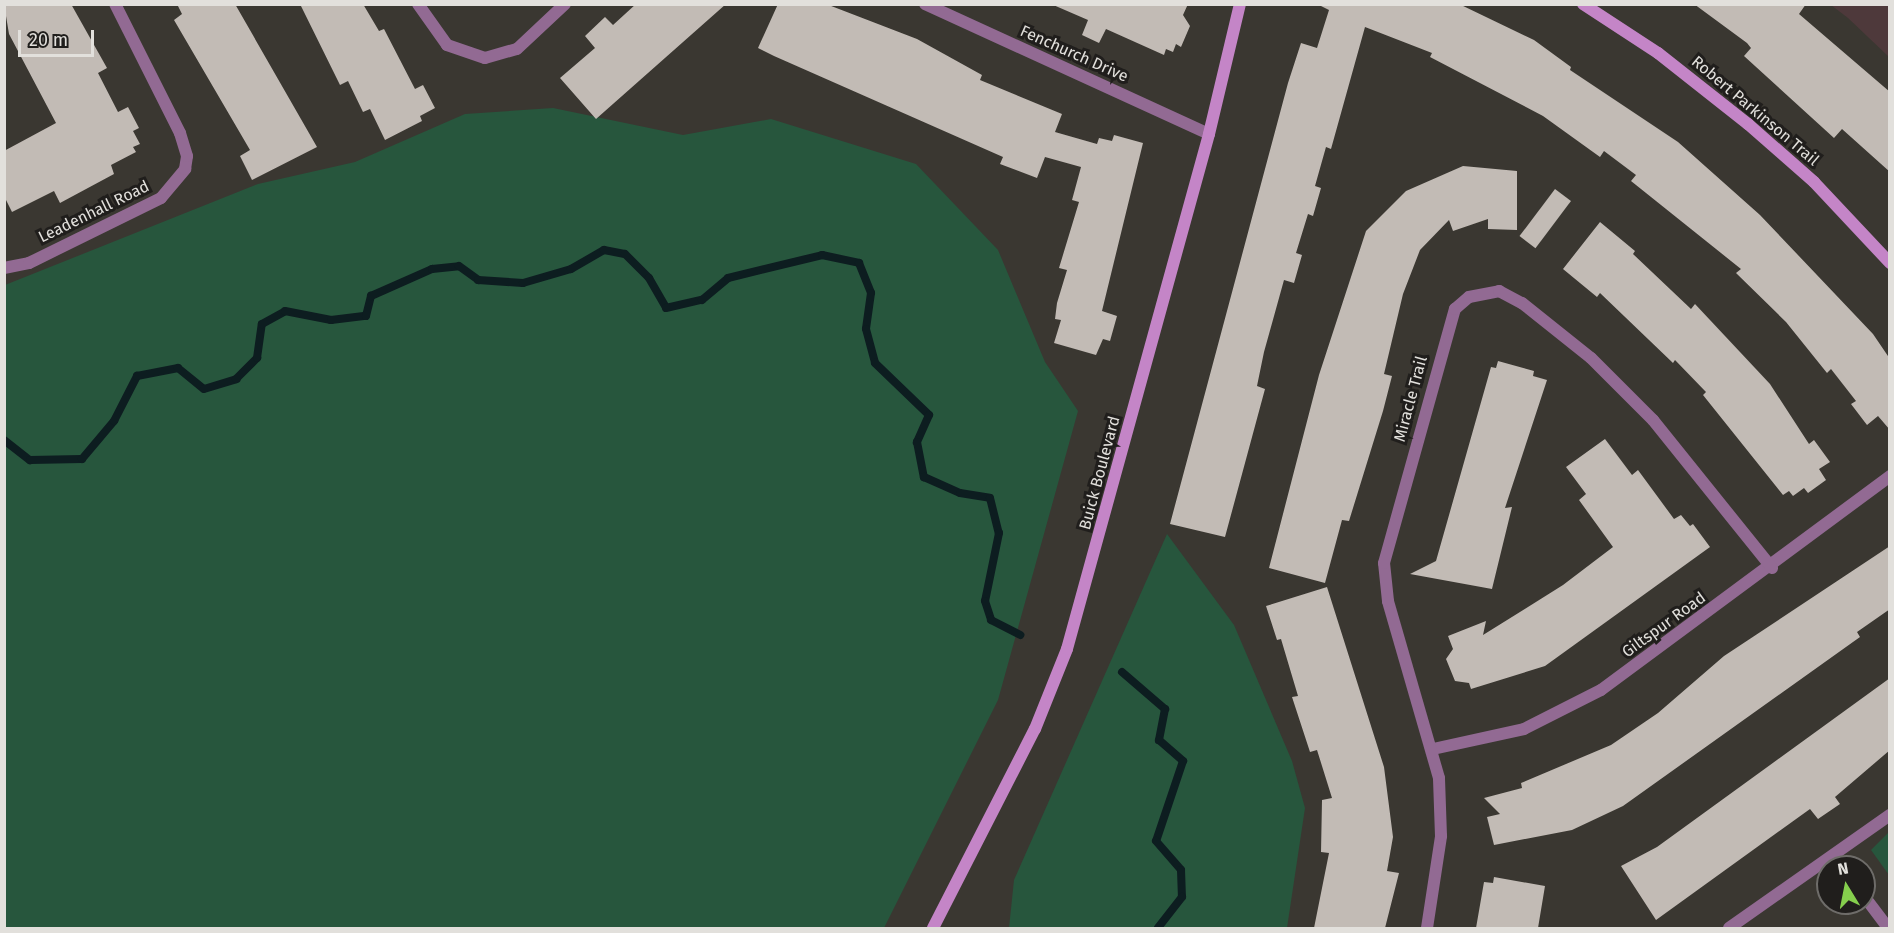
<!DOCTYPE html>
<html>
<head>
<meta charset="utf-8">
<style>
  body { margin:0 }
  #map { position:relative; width:1894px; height:933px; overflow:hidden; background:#3a3731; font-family:"Fira Sans",sans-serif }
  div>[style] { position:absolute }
  .education>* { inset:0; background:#4e393b }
  .green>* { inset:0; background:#27563d }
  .stream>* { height:8px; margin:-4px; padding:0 4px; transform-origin:4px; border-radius:4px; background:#0d1d20 }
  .building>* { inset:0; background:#c2bbb5; transform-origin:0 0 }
  .street>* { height:12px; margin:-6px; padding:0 6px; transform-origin:6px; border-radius:6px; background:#926a93 }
  .secondary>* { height:12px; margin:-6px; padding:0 6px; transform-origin:6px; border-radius:6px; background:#c485c7 }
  span { translate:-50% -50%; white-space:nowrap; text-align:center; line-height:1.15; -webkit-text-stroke:6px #201e1c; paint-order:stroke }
  .street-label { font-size:16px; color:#e2e0dc }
  .frame { position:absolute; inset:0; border:6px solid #e2e0dc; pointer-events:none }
  .north { position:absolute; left:1816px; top:855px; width:60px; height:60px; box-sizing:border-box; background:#201e1c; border:2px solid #6e6c69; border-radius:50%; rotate:350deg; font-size:16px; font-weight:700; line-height:24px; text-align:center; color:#e2e0dc }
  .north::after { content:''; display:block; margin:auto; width:21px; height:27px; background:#85cf4d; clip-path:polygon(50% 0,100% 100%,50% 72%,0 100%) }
  .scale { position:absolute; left:18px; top:30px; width:76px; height:27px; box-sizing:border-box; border:3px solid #e2e0dc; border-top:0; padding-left:8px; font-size:18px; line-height:21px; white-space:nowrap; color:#e2e0dc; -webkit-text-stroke:4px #201e1c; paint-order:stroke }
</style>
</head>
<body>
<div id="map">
  <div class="education">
    <div style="clip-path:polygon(1831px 5px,1889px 5px,1889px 57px,1848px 18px)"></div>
  </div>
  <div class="green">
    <div style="clip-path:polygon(553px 108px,683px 135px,771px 119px,916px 164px,998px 250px,1045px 362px,1078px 411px,998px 700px,884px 928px,5px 928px,5px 285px,258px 184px,355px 162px,465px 114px)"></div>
    <div style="clip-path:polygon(1167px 534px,1234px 625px,1292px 761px,1305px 808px,1287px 928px,1009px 928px,1014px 880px)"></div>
    <div style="clip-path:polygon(1889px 832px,1889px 875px,1871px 850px)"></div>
  </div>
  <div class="stream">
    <div style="left:4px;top:440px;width:33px;rotate:38deg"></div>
    <div style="left:30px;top:460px;width:52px;rotate:-1.1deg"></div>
    <div style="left:82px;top:459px;width:50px;rotate:-49.9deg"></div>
    <div style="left:114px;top:421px;width:51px;rotate:-62.9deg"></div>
    <div style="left:137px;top:376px;width:42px;rotate:-11deg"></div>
    <div style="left:178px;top:368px;width:33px;rotate:39deg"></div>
    <div style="left:204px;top:389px;width:34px;rotate:-17deg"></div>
    <div style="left:236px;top:379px;width:30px;rotate:-45deg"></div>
    <div style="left:257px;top:358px;width:34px;rotate:-82deg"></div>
    <div style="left:262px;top:324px;width:26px;rotate:-29deg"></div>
    <div style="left:285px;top:311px;width:47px;rotate:11.1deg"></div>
    <div style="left:331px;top:320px;width:35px;rotate:-7deg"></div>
    <div style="left:366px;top:316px;width:21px;rotate:-76deg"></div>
    <div style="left:371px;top:296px;width:67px;rotate:-23.9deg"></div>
    <div style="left:432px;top:269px;width:27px;rotate:-6deg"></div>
    <div style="left:459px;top:266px;width:24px;rotate:36deg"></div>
    <div style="left:478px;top:280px;width:45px;rotate:3.8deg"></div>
    <div style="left:523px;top:283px;width:50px;rotate:-16.3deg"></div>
    <div style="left:571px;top:269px;width:38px;rotate:-30deg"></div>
    <div style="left:604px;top:250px;width:21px;rotate:11deg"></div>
    <div style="left:625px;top:254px;width:34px;rotate:45deg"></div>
    <div style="left:649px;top:278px;width:34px;rotate:60deg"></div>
    <div style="left:666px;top:308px;width:37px;rotate:-13deg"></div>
    <div style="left:702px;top:300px;width:34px;rotate:-40deg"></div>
    <div style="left:728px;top:278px;width:97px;rotate:-13.7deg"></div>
    <div style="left:822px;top:255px;width:38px;rotate:12deg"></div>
    <div style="left:859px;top:263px;width:32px;rotate:68deg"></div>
    <div style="left:871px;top:293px;width:36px;rotate:98deg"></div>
    <div style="left:866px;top:329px;width:35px;rotate:75deg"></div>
    <div style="left:875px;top:363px;width:75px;rotate:43.9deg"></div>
    <div style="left:929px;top:415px;width:30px;rotate:114deg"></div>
    <div style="left:917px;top:442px;width:36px;rotate:79deg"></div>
    <div style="left:924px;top:477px;width:39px;rotate:24deg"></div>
    <div style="left:960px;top:493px;width:30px;rotate:9deg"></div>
    <div style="left:990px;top:498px;width:36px;rotate:76deg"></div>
    <div style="left:999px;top:533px;width:69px;rotate:101.6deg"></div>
    <div style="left:985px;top:601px;width:20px;rotate:72deg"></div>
    <div style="left:991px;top:620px;width:33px;rotate:27deg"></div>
    <div style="left:1122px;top:672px;width:57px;rotate:40.7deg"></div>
    <div style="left:1165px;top:709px;width:32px;rotate:101deg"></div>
    <div style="left:1159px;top:740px;width:32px;rotate:41deg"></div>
    <div style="left:1183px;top:761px;width:84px;rotate:108.6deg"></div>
    <div style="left:1156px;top:841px;width:38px;rotate:49deg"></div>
    <div style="left:1181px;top:870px;width:27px;rotate:88deg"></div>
    <div style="left:1182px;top:897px;width:39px;rotate:128deg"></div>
  </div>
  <div class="building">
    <div style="clip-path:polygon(4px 4px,71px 4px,107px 68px,98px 73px,118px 112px,128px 107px,139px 128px,133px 131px,140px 144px,133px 147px,136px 152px,111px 165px,114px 174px,60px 203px,54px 191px,12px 212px,4px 196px,4px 151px,56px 123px,9px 34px)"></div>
    <div style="clip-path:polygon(177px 4px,235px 4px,317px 147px,252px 180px,240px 156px,250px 150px,174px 20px,182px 14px)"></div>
    <div style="clip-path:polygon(300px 4px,363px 4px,379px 31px,384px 29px,415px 89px,423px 85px,435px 108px,420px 116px,422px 121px,385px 140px,370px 109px,363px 112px,348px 81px,340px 85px)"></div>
    <div style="clip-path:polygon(636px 4px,726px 4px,596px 119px,560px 78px,595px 48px,585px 36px,605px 17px,613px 25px)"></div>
    <div style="clip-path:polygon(778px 4px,826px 4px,917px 39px,982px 75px,980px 80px,1062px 114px,1055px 132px,1097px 144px,1099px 138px,1112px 141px,1114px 135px,1143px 143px,1102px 311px,1117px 316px,1110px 341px,1103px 339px,1096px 355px,1054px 343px,1061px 320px,1055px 319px,1057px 303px,1067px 270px,1059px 268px,1079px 202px,1072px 200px,1081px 167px,1045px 157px,1037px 178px,1000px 164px,1003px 157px,774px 56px,758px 48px)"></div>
    <div style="clip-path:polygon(1051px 4px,1188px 4px,1183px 15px,1190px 26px,1181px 47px,1176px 44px,1173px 52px,1166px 49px,1164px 55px,1106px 29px,1099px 43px,1082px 35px,1088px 20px)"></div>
    <div style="clip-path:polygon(1317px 4px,1459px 4px,1534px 40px,1571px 67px,1570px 70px,1678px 142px,1760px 215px,1873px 334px,1890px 359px,1890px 430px,1878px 416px,1867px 425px,1851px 404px,1856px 401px,1831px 369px,1827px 373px,1786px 322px,1736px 273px,1741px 269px,1631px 181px,1636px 175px,1604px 151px,1600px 157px,1543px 116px,1430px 57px,1432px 53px,1365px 27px,1331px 149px,1326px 147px,1315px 186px,1321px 188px,1313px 216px,1308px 214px,1296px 253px,1302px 255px,1294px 283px,1284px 280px,1264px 352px,1257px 386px,1265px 389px,1225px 537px,1170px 524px,1288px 83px,1301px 43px,1317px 48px,1329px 10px)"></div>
    <div style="clip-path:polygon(1694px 4px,1806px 4px,1799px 14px,1890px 92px,1890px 172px,1842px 129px,1834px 138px,1744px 56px,1751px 48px,1747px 43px)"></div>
    <div style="clip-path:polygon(1463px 166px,1517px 171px,1517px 230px,1488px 229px,1488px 219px,1453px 231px,1449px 220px,1420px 250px,1403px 294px,1384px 374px,1392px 376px,1383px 411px,1349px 521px,1342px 520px,1325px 583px,1269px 568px,1319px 375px,1366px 231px,1406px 191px)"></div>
    <div style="left:1555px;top:189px;width:20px;height:59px;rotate:37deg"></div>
    <div style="clip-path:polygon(1600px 222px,1635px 251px,1633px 254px,1691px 309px,1695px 304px,1770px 384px,1809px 444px,1814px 440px,1830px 462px,1819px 469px,1826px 480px,1808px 493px,1804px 488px,1793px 496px,1789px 491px,1783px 495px,1703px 395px,1706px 392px,1675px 360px,1673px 363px,1600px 293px,1597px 297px,1563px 269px)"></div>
    <div style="clip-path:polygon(1498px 361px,1534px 371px,1533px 376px,1547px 380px,1505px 508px,1512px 507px,1492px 589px,1410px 574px,1436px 561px,1491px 367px,1496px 368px)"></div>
    <div style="clip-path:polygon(1605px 439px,1632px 475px,1638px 470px,1674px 519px,1681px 515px,1690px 526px,1693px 524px,1710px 547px,1545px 666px,1471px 689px,1469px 683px,1455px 681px,1446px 659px,1453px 649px,1448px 636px,1486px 621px,1483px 635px,1563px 585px,1613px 547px,1579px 500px,1586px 494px,1566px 467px)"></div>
    <div style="clip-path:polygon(1890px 546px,1890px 609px,1857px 632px,1860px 637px,1623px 806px,1572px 830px,1494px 845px,1487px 817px,1500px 814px,1484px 798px,1522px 788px,1521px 783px,1611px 745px,1658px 713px,1724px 656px)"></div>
    <div style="clip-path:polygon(1327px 587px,1384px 767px,1393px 837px,1387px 871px,1399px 873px,1385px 928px,1314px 928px,1329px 853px,1321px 852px,1322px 800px,1332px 798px,1317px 750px,1310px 752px,1292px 697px,1298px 696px,1281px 639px,1277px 640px,1266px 606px)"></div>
    <div style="clip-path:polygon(1890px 678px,1890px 750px,1835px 797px,1840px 804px,1818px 819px,1810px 809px,1656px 920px,1621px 866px,1657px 847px)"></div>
    <div style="clip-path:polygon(1494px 877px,1545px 886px,1538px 928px,1476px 928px,1484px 882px,1493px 883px)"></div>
  </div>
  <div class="street">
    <div style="left:418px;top:4px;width:50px;rotate:54.7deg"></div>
    <div style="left:447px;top:45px;width:40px;rotate:18.9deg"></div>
    <div style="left:485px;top:58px;width:33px;rotate:-16deg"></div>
    <div style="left:517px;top:49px;width:66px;rotate:-43.2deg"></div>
    <div style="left:925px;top:4px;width:312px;rotate:24.6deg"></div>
    <div style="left:4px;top:268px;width:25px;rotate:-11deg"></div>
    <div style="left:29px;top:263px;width:147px;rotate:-26.2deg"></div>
    <div style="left:161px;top:198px;width:38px;rotate:-50deg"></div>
    <div style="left:185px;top:169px;width:13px;rotate:-81deg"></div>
    <div style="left:187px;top:156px;width:24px;rotate:-107deg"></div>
    <div style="left:180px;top:133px;width:144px;rotate:-116.7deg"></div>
    <div style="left:1433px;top:749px;width:93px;rotate:-12.4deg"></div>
    <div style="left:1524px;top:729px;width:86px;rotate:-26.9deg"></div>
    <div style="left:1601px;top:690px;width:360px;rotate:-36.5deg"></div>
    <div style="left:1833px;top:856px;width:14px;rotate:51deg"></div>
    <div style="left:1864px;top:896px;width:40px;rotate:53deg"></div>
    <div style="left:1427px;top:928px;width:93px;rotate:-81.3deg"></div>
    <div style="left:1441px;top:836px;width:58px;rotate:-92deg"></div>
    <div style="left:1439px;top:778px;width:184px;rotate:-106.1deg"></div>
    <div style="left:1388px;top:601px;width:38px;rotate:-96deg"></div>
    <div style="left:1384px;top:563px;width:264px;rotate:-74.4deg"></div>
    <div style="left:1455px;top:309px;width:18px;rotate:-41deg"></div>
    <div style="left:1469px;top:297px;width:31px;rotate:-11deg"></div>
    <div style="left:1499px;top:291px;width:26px;rotate:28deg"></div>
    <div style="left:1522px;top:303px;width:88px;rotate:38.6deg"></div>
    <div style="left:1591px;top:358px;width:88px;rotate:45deg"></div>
    <div style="left:1653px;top:420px;width:190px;rotate:51.2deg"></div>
    <div style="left:1729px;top:928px;width:197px;rotate:-35.1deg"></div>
  </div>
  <div class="secondary">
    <div style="left:1583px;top:4px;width:90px;rotate:33.2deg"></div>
    <div style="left:1658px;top:53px;width:115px;rotate:38.3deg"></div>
    <div style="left:1748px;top:124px;width:88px;rotate:41.3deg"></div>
    <div style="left:1814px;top:182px;width:111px;rotate:46.8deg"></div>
    <div style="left:933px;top:928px;width:224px;rotate:-62.9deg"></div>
    <div style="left:1035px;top:729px;width:86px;rotate:-68.2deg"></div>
    <div style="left:1067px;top:649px;width:534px;rotate:-74.58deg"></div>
    <div style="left:1209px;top:134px;width:134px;rotate:-76.6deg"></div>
  </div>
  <div class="street-label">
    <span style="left:1074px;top:54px;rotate:24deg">Fenchurch Drive</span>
    <span style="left:1755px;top:111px;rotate:40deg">Robert Parkinson Trail</span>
    <span style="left:94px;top:212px;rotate:-26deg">Leadenhall Road</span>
    <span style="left:1411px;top:399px;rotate:-75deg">Miracle Trail</span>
    <span style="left:1100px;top:473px;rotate:-75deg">Buick Boulevard</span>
    <span style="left:1664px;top:625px;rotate:-36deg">Giltspur Road</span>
  </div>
  <div class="frame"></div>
  <div class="north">N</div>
  <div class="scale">20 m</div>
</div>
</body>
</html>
